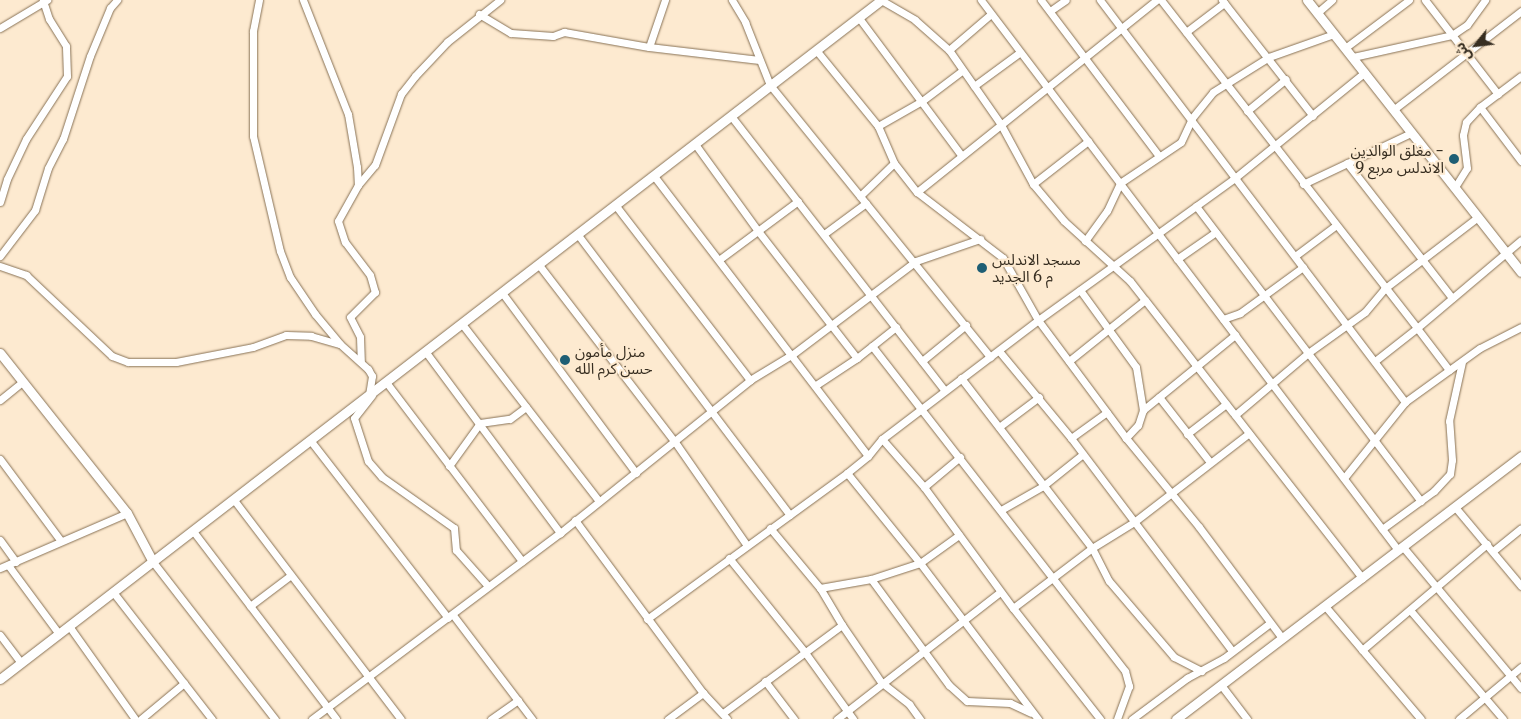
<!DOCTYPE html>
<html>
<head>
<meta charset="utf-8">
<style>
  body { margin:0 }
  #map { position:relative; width:1521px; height:719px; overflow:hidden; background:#fdead0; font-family:Merriweather,"Noto Sans Arabic",serif }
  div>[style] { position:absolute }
  .roads { filter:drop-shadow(0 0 1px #887256) drop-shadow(0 0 1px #887256) }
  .minor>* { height:7px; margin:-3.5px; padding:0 3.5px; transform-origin:3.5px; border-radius:3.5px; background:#fff }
  .tertiary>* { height:9px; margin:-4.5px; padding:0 4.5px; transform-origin:4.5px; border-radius:4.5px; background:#fff }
  .dots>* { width:14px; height:14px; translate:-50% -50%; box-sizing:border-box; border:2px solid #fdead0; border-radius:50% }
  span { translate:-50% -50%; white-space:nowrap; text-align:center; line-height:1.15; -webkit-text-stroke:4px #fdead0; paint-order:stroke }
  .poi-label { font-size:15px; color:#372e21 }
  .right { translate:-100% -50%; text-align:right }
  .left { translate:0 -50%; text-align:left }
  .north { position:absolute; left:1451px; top:20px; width:50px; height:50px; -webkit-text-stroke:4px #fdead0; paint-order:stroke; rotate:241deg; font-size:14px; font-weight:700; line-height:20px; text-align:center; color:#372e21 }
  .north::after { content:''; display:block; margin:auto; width:18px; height:22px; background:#372e21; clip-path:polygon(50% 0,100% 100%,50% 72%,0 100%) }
</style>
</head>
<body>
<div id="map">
  <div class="roads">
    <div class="minor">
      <div style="left:259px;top:0;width:32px;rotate:101deg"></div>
      <div style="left:253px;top:31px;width:105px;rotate:90deg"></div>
      <div style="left:253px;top:136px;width:118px;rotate:76.8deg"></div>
      <div style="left:280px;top:251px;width:28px;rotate:69deg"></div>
      <div style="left:290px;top:277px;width:45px;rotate:56deg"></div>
      <div style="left:315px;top:314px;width:39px;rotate:50deg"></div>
      <div style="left:340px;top:344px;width:38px;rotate:42deg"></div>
      <div style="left:368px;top:369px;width:8px;rotate:60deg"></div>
      <div style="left:372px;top:376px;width:18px;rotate:99deg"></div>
      <div style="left:303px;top:0;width:123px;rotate:68.5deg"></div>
      <div style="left:348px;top:114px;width:54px;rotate:80.4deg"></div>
      <div style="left:357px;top:167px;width:18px;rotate:87deg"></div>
      <div style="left:358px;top:185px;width:41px;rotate:119.1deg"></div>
      <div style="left:338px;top:221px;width:22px;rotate:72deg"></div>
      <div style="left:345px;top:242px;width:41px;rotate:52.9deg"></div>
      <div style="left:370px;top:275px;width:18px;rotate:74deg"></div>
      <div style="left:375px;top:292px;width:35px;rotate:135deg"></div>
      <div style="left:350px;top:317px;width:22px;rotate:63deg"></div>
      <div style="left:360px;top:337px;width:25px;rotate:88deg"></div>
      <div style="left:732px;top:0;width:26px;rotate:59deg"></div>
      <div style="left:745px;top:22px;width:68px;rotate:68.4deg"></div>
      <div style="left:770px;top:85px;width:350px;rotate:51deg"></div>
      <div style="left:881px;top:0;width:39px;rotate:30deg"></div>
      <div style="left:915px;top:20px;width:45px;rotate:41.4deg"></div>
      <div style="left:949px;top:50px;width:89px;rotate:55.1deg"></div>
      <div style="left:1000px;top:123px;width:69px;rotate:61.6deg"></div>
      <div style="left:1033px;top:184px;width:48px;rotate:50deg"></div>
      <div style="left:1064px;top:221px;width:89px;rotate:42.3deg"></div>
      <div style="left:1130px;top:281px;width:24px;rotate:52deg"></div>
      <div style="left:1145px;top:300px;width:353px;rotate:52deg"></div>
      <div style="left:981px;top:0;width:690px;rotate:52.83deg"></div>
      <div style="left:1041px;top:0;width:196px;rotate:52.9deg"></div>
      <div style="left:1100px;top:0;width:505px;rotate:52.81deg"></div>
      <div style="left:1161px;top:0;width:416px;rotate:52deg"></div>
      <div style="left:1417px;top:328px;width:136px;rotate:-40.2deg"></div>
      <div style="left:1222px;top:0;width:147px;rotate:51.9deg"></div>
      <div style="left:1425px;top:0;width:119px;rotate:52.2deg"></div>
      <div style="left:1050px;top:11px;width:19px;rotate:-35deg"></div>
      <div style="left:1317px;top:13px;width:20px;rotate:-41deg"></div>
      <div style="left:479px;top:14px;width:37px;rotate:31deg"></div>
      <div style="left:511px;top:33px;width:42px;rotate:4.1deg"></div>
      <div style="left:553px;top:36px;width:12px;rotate:-20deg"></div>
      <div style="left:564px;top:32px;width:86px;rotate:10deg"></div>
      <div style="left:649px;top:47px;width:111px;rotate:6.7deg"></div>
      <div style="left:859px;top:18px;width:171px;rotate:53.3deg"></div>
      <div style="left:0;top:28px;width:55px;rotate:-30.8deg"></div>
      <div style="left:1186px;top:32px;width:48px;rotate:-37.3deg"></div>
      <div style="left:649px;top:47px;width:50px;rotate:-71.2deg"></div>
      <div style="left:1345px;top:48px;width:80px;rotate:-36.9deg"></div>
      <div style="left:816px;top:50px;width:98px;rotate:50.8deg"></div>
      <div style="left:878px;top:126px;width:40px;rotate:66.6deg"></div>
      <div style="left:894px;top:163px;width:37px;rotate:52deg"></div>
      <div style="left:917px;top:192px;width:108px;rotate:37.5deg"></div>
      <div style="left:1003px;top:258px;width:71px;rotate:60.6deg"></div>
      <div style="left:1038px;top:320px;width:147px;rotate:53.3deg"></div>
      <div style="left:1126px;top:438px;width:115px;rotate:50.6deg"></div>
      <div style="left:1199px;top:527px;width:139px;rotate:53.2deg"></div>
      <div style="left:949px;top:50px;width:55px;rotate:-40.6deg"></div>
      <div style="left:1353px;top:57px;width:101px;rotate:-12.5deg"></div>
      <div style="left:1452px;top:35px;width:18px;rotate:-34deg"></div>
      <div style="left:1467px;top:25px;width:31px;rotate:-54deg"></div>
      <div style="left:974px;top:86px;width:56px;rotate:-36.3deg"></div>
      <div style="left:1480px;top:107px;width:68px;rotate:52.8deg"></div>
      <div style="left:1393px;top:110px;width:162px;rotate:-37.7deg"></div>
      <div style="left:1247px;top:111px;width:50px;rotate:-39.4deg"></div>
      <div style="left:731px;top:116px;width:348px;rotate:52.1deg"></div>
      <div style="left:878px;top:126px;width:51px;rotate:-29.6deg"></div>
      <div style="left:922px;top:101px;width:51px;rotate:-37.1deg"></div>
      <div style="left:695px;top:144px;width:107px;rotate:54.1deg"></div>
      <div style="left:758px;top:231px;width:161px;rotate:52.1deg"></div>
      <div style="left:1347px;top:163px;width:171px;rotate:52.1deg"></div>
      <div style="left:654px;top:176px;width:352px;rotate:52.6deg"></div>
      <div style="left:1033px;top:184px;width:70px;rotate:-38deg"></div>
      <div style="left:1303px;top:184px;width:119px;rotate:-25.3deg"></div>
      <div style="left:358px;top:185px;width:26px;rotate:-50deg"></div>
      <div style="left:375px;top:165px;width:76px;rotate:-69.9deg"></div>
      <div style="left:401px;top:94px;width:23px;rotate:-52deg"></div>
      <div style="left:415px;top:76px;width:47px;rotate:-46.7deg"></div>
      <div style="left:447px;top:42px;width:68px;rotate:-38.4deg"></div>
      <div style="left:1455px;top:187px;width:22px;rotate:-58deg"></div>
      <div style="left:1467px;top:168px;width:33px;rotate:-97deg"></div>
      <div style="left:1463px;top:135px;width:13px;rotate:-77deg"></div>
      <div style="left:1466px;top:122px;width:21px;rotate:-47deg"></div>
      <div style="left:1480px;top:107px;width:51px;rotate:-37.1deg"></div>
      <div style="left:917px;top:192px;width:307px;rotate:-38.7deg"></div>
      <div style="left:860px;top:196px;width:47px;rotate:-44.1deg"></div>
      <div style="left:0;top:202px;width:24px;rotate:-73deg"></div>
      <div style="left:7px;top:179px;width:44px;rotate:-64.6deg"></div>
      <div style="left:26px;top:139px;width:75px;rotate:-56.9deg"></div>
      <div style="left:67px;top:76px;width:30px;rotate:-92deg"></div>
      <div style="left:66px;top:46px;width:32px;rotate:-122deg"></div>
      <div style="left:49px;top:19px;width:20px;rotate:-108deg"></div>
      <div style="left:616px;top:206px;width:220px;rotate:52.4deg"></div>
      <div style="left:1196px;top:206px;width:371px;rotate:52.7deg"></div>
      <div style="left:824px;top:234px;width:52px;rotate:-36.4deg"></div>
      <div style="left:578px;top:235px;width:351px;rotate:52.9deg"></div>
      <div style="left:1085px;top:241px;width:37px;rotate:-54deg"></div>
      <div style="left:1107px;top:211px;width:31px;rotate:-65deg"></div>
      <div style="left:1120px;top:183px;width:73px;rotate:-33.9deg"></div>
      <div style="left:1181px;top:142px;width:26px;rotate:-65deg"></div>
      <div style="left:1192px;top:118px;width:33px;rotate:-51deg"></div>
      <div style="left:1213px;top:92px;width:66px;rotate:-32deg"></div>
      <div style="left:1269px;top:57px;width:69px;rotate:-19.5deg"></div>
      <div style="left:0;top:256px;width:58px;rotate:-52.7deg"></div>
      <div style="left:35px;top:210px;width:44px;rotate:-72.8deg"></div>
      <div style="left:48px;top:168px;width:33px;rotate:-63deg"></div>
      <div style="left:63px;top:139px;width:87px;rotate:-72deg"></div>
      <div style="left:90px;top:56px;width:52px;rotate:-67.4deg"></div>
      <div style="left:110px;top:8px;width:11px;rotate:-49deg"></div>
      <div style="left:1295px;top:256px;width:50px;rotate:-36.9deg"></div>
      <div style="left:720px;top:259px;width:97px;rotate:-36.6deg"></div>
      <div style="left:1177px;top:259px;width:47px;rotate:-34.7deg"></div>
      <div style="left:539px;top:265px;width:223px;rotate:52.5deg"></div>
      <div style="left:675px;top:442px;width:124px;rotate:55.2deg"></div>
      <div style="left:0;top:266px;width:28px;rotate:19deg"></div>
      <div style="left:26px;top:275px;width:118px;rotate:43.3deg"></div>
      <div style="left:112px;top:356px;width:17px;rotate:21deg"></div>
      <div style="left:128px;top:362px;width:48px"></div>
      <div style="left:176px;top:362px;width:78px;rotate:-11deg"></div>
      <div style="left:253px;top:347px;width:35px;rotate:-20deg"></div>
      <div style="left:286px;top:335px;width:25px;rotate:2deg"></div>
      <div style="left:311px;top:336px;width:29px;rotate:16deg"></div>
      <div style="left:1080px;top:290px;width:95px;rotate:54deg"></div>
      <div style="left:1136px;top:367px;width:44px;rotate:80.8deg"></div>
      <div style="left:1143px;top:410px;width:16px;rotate:108deg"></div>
      <div style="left:1138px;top:425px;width:18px;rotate:133deg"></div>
      <div style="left:503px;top:294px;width:223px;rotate:53.4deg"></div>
      <div style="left:1223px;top:319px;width:18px;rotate:-19deg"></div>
      <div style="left:1240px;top:313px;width:78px;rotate:-36.1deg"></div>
      <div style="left:462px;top:324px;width:224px;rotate:52.3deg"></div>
      <div style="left:872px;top:346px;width:412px;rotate:52.1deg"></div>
      <div style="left:1125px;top:671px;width:16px;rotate:75deg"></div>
      <div style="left:1129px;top:686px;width:35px;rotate:110deg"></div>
      <div style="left:425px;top:351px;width:227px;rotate:53.4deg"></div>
      <div style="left:999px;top:351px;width:113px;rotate:50.4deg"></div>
      <div style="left:1071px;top:438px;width:267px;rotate:52.9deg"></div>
      <div style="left:922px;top:361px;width:57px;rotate:-39.3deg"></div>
      <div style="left:1069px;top:361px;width:97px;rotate:-38.8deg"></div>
      <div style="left:1375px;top:361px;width:53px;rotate:-38.2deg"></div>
      <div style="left:1417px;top:328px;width:53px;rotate:52.7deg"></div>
      <div style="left:961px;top:378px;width:215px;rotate:52.4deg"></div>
      <div style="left:1092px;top:548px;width:37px;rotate:63deg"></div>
      <div style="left:1109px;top:581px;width:100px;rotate:49.5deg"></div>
      <div style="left:1174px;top:657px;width:31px;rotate:27deg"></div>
      <div style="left:386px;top:382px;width:225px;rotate:52.8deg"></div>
      <div style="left:816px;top:385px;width:49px;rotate:-33.4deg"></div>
      <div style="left:857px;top:358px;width:50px;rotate:-38.5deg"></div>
      <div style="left:372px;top:395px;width:29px;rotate:128deg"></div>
      <div style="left:354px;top:418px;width:45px;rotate:72deg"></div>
      <div style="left:368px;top:461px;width:21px;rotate:49deg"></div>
      <div style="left:382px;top:477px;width:88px;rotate:35.3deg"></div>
      <div style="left:454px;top:528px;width:22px;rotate:85deg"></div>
      <div style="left:456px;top:550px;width:48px;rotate:48.4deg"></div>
      <div style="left:1159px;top:397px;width:83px;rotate:51.9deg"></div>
      <div style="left:0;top:400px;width:28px;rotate:-39deg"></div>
      <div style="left:1143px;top:410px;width:119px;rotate:-39.2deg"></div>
      <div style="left:1235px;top:415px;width:96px;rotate:-40.3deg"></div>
      <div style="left:1308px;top:353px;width:70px;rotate:-35.7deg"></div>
      <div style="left:1365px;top:312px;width:30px;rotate:-50deg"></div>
      <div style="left:1384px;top:289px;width:118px;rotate:-37.5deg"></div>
      <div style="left:999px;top:427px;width:50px;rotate:-36.9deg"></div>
      <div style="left:1187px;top:434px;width:49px;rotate:-37.6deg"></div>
      <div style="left:1071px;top:438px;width:44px;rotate:-35.8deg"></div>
      <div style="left:882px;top:439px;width:64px;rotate:48.8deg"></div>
      <div style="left:924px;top:487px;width:150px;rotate:53.7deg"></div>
      <div style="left:1013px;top:608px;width:141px;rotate:51.9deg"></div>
      <div style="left:310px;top:440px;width:225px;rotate:52.2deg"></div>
      <div style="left:0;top:459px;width:102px;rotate:53.4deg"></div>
      <div style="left:449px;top:466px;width:53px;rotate:-54.2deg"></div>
      <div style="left:480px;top:423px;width:30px;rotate:-8deg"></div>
      <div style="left:510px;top:419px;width:20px;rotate:-37deg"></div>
      <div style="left:847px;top:473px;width:116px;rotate:51deg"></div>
      <div style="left:920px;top:563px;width:196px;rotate:52.9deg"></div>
      <div style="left:1344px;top:478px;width:97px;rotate:-51.2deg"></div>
      <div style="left:1405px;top:402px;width:92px;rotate:-35.8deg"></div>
      <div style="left:1480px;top:348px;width:46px;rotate:-27.1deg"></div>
      <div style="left:924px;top:487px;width:47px;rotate:-39.8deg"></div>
      <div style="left:234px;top:500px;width:275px;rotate:52.7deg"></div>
      <div style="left:1455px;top:507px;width:103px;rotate:50.1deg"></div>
      <div style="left:1001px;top:510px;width:48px;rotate:-29.7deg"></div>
      <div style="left:1043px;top:486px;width:51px;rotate:-38.7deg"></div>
      <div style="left:575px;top:520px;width:215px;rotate:53.5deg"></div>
      <div style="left:703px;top:693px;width:35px;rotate:47deg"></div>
      <div style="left:770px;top:528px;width:78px;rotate:50.2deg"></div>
      <div style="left:1382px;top:529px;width:64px;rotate:-36.2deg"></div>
      <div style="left:1434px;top:491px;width:23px;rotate:-47deg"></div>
      <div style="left:1450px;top:474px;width:14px;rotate:-82deg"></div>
      <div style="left:1452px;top:460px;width:39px;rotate:-94deg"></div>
      <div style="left:1449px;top:421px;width:60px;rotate:-77.6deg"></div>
      <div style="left:193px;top:531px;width:236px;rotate:52.7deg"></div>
      <div style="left:0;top:540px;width:27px;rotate:54deg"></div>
      <div style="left:1403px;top:547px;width:184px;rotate:50.1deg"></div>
      <div style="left:1493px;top:551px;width:36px;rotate:-39deg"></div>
      <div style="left:729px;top:558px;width:119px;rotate:51.1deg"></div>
      <div style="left:804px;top:651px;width:84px;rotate:54.2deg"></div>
      <div style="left:153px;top:562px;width:199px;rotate:52.2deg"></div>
      <div style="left:8px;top:565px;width:86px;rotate:53.5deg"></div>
      <div style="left:0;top:568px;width:138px;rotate:-23.4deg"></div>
      <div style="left:871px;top:579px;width:132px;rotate:53.7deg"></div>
      <div style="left:949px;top:685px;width:24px;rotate:42deg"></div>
      <div style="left:967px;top:701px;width:43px;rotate:2.7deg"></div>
      <div style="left:1010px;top:703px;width:23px;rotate:25deg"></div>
      <div style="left:113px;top:592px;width:161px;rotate:52.1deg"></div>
      <div style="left:250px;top:606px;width:51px;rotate:-37.1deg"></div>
      <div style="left:1325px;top:606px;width:148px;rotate:49.7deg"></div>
      <div style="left:1013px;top:608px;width:99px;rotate:-37.2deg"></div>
      <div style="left:1092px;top:548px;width:49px;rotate:-31.8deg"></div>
      <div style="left:1134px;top:522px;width:145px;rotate:-37.7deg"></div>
      <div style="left:1410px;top:610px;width:143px;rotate:49.5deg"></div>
      <div style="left:453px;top:615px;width:131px;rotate:52.8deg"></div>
      <div style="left:647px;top:619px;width:248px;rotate:-36.1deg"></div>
      <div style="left:847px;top:473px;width:27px;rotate:-39deg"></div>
      <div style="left:868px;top:456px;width:22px;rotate:-51deg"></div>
      <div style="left:882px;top:439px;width:196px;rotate:-37.3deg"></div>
      <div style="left:1038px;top:320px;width:244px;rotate:-35.8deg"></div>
      <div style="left:1236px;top:177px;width:166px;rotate:-39.1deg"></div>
      <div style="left:842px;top:625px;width:69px;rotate:55.6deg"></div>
      <div style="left:881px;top:682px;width:36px;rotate:38deg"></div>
      <div style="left:909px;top:704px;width:19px;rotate:54deg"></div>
      <div style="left:69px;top:626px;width:114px;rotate:54.6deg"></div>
      <div style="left:0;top:635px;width:35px;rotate:53deg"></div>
      <div style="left:1362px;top:650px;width:164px;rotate:-40.3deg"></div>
      <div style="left:765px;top:681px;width:48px;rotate:52.7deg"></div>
      <div style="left:1221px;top:685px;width:43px;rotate:52.6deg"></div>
      <div style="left:723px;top:713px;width:148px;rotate:-36.5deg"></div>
      <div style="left:842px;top:625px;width:43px;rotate:-120.7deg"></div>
      <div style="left:820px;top:588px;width:52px;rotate:-10deg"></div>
      <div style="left:871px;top:579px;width:52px;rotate:-18.1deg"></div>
      <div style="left:920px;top:563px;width:48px;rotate:-35.7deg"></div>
      <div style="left:141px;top:719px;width:56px;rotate:-39.9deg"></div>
      <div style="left:312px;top:719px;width:310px;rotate:-36.9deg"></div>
      <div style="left:560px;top:533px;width:244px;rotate:-38.8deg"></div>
      <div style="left:750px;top:380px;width:50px;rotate:-31.2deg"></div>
      <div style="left:793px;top:354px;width:154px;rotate:-37.1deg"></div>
      <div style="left:916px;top:261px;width:68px;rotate:-19deg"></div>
      <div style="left:491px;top:719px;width:33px;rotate:-35deg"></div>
      <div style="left:668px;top:719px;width:44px;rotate:-36.6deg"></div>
      <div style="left:837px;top:719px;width:207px;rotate:-37.9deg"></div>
      <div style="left:1132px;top:719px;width:69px;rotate:-36.7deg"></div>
      <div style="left:1187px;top:678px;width:42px;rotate:-28.4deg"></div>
      <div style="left:1224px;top:658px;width:58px;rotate:-37.3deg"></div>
      <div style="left:1459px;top:719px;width:81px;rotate:-40deg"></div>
    </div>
    <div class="tertiary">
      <div style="left:1307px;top:0;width:346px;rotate:51.8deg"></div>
      <div style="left:0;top:353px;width:204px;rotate:51.6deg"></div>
      <div style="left:127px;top:513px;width:55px;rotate:62deg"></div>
      <div style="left:0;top:679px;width:1112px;rotate:-37.62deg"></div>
      <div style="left:1176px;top:719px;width:434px;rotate:-37.3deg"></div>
    </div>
  </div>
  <div class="dots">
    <div style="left:1454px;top:159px;background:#1e5e74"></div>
    <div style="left:982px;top:268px;background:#1e5e74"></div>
    <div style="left:565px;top:360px;background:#1e5e74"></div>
  </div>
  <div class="poi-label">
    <span class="right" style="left:1444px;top:159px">مغلق الوالدين -<br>الاندلس مربع 9</span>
    <span class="left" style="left:992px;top:268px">مسجد الاندلس<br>م 6 الجديد</span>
    <span class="left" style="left:575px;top:360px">منزل مأمون<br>حسن كرم الله</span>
  </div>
  <div class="north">ش</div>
</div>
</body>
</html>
